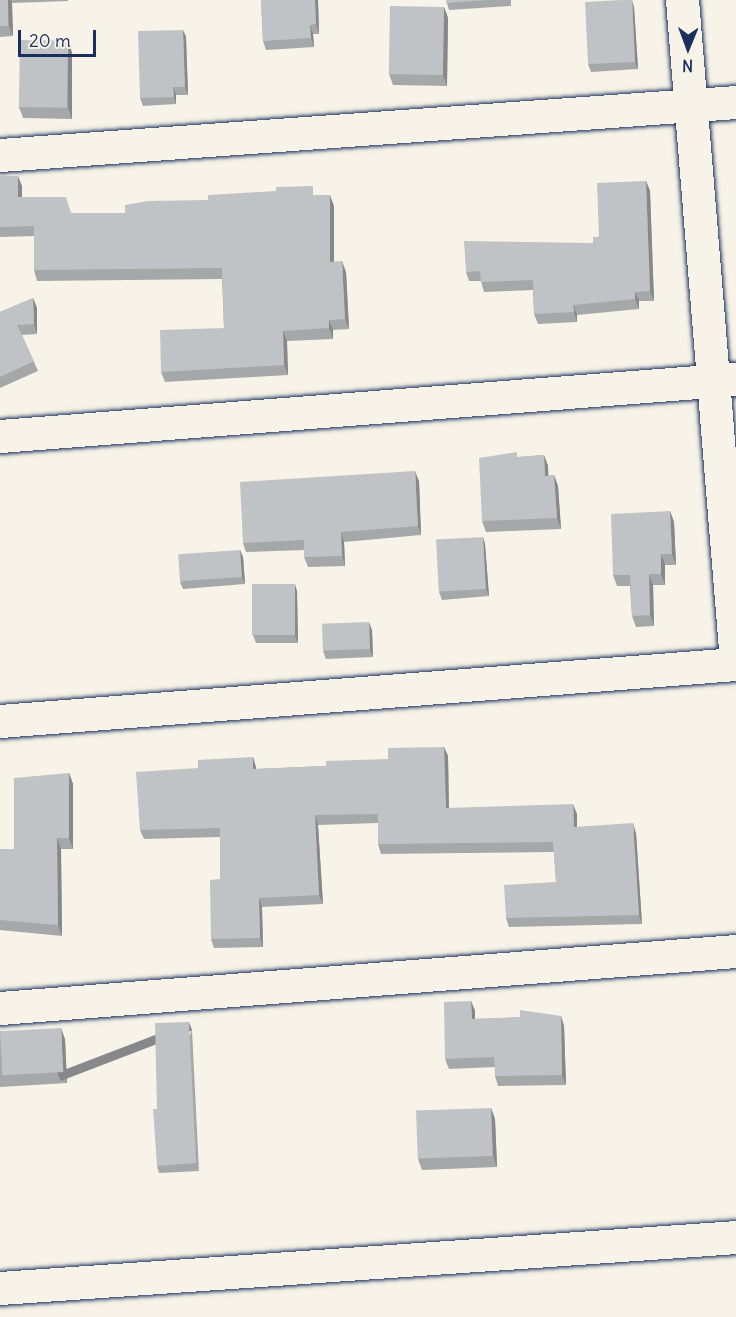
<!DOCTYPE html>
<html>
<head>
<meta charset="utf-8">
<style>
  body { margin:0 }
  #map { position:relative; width:736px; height:1317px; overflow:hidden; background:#f7f3e8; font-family:Delius,sans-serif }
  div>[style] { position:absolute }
  .roads { filter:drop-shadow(0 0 2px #1b2f5e) drop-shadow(0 0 2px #1b2f5e) }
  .minor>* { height:33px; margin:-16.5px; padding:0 16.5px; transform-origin:16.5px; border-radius:16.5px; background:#f7f3e8 }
  .major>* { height:33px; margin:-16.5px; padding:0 16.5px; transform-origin:16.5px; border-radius:16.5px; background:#f7f3e8 }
  .wall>* { inset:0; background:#a5a8a9 }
  .shaded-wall>* { inset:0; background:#86888a; transform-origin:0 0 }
  .building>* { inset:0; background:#c0c3c5; transform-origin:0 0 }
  span { translate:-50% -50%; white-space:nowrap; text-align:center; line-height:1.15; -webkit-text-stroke:6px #f7f3e8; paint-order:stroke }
  .north { position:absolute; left:658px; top:18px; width:60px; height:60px; -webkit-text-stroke:4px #f7f3e8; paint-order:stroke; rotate:181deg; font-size:16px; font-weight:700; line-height:24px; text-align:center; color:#1b2f5e }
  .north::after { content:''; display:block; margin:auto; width:21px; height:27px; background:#1b2f5e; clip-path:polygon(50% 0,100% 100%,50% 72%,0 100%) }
  .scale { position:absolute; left:18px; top:30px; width:78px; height:27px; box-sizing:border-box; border:3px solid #1b2f5e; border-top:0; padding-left:8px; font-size:18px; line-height:21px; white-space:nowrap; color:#1b2f5e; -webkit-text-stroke:4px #f7f3e8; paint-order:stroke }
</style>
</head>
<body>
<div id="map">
  <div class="roads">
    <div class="minor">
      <div style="left:682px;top:0;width:663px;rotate:85.33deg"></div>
      <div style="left:0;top:155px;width:738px;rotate:-4.12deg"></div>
      <div style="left:0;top:436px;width:738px;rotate:-4.43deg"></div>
      <div style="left:0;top:721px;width:738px;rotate:-4.43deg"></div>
      <div style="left:0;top:1008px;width:738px;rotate:-4.43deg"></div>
    </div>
    <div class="major">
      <div style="left:0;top:1288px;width:738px;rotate:-3.96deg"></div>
    </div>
  </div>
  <div class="wall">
    <div style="clip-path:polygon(0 0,68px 0,68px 1px,12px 3px,13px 36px,0 37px)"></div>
    <div style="clip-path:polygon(261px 0,318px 0,319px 34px,313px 34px,314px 47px,266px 50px,263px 41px)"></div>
    <div style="clip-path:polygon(446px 0,511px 0,511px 6px,449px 10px)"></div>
    <div style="clip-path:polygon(444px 7px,448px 18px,447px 86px,393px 85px,389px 74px)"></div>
    <div style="clip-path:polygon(634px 7px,638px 69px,591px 72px,588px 64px)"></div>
    <div style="clip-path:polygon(183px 30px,186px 37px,188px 95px,176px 95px,176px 104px,143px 106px,140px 98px)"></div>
    <div style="clip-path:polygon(72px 52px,72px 119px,23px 118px,19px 107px)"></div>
    <div style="clip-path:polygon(0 176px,22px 186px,22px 197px,72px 213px,125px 213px,208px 200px,316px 195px,334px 206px,334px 262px,346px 272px,349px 329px,333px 330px,333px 339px,287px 341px,288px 375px,165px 382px,161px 372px,224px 328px,222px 279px,37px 281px,34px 270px,34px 236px,0 237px)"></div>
    <div style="clip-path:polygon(646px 181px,650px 191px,654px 301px,639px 301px,639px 309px,577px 315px,577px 322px,538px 324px,534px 314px,533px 290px,484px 292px,481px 281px,469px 281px,466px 272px,593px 243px)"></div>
    <div style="clip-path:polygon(33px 298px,37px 308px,37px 334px,22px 335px,38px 371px,0 388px,0 312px)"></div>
    <div style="clip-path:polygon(544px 455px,548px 466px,548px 476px,554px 475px,558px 486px,561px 529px,486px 532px,482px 521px,519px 457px)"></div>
    <div style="clip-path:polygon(419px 481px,421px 535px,344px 542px,345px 566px,308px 567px,304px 557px,304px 550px,246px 552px,243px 543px)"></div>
    <div style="clip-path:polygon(670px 511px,674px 522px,676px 565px,665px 565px,665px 585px,653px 585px,654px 626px,636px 627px,632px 616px,630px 586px,617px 586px,613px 575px)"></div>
    <div style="clip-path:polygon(483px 537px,485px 544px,489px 596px,442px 600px,439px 592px)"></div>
    <div style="clip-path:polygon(240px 550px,243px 557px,245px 584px,183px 589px,180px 582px)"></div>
    <div style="clip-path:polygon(297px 591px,298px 643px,256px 643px,253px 635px)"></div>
    <div style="clip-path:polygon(372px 630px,373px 657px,326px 659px,323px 651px)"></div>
    <div style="clip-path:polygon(444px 747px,448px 756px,449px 808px,577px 814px,577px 827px,636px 833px,642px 924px,509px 927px,506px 918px,556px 882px,554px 852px,381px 854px,378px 844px,378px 823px,318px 825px,323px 904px,262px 907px,263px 947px,214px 948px,211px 939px,220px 879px,220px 837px,144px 839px,140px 830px,198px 768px,253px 757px,256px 769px,326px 766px,388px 759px)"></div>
    <div style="clip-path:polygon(69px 773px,73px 784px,73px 849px,61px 849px,62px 936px,0 930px,0 849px,14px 849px)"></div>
    <div style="clip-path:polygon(471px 1001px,475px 1011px,475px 1019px,561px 1016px,564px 1026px,566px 1085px,498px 1086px,495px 1076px,495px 1067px,449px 1069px,445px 1059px)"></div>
    <div style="clip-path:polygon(192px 1030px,199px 1171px,159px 1173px,157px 1166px,157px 1109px)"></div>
    <div style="clip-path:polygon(0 1031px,65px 1039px,67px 1083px,0 1087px)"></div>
    <div style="clip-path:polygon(491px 1108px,495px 1119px,497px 1167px,422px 1170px,418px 1159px)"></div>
  </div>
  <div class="shaded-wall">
    <div style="clip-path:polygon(8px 0,11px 0,12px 3px,13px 36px,9px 26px)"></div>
    <div style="clip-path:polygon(315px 0,318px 0,319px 34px,316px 24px)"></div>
    <div style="clip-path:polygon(632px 0,634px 7px,638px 69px,635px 62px)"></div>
    <div style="clip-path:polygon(444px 7px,448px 18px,447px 86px,443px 75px)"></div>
    <div style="clip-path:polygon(310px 25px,313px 34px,314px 47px,311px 38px)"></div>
    <div style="clip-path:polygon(183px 30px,186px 37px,188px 95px,185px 87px)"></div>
    <div style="clip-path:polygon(68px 41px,72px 52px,72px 119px,68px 108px)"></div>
    <div style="clip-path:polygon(173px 87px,176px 95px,176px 104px,174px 97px)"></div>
    <div style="clip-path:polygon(18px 176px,22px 186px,22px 208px,18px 197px)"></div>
    <div style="clip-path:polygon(646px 181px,650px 191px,654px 301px,650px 291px)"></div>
    <div style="clip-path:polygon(330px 195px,334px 206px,334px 272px,330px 262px)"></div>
    <div style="clip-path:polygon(342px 261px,346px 272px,349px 329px,345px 319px)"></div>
    <div style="clip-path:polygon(635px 292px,639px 301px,639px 309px,635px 299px)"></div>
    <div style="clip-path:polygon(33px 298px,37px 308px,37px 334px,34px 324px)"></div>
    <div style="clip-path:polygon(573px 305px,577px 315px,577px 322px,574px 312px)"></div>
    <div style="clip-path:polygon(329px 320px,333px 330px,333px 339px,329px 328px)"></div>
    <div style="clip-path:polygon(283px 331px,287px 341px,288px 375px,284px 365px)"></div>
    <div style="clip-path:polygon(544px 455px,548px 466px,549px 487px,545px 476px)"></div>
    <div style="clip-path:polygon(415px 471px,419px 481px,421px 535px,418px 526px)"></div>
    <div style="clip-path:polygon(554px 475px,558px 486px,561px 529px,557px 518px)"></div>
    <div style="clip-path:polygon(670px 511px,674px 522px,676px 565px,672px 554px)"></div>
    <div style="clip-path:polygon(341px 532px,344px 542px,345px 566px,342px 556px)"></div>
    <div style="clip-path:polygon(483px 537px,485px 544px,489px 596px,486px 589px)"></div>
    <div style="clip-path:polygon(240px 550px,243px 557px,245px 584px,242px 577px)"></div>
    <div style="clip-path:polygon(661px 554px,665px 565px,665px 585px,661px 574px)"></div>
    <div style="clip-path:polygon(649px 574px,653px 585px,654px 626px,650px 615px)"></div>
    <div style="clip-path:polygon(295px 584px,297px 591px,298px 643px,295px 635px)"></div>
    <div style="clip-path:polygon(369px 622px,372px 630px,373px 657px,370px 649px)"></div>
    <div style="clip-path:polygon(444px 747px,448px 756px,449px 818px,446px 808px)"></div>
    <div style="clip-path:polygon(253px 757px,256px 767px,257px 778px,253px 769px)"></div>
    <div style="clip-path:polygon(69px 773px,73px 784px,73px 849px,69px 838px)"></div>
    <div style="clip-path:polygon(573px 804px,577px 814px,577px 836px,574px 827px)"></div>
    <div style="clip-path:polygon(315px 815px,318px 825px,323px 904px,319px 895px)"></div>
    <div style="clip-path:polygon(633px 823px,636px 833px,642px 924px,639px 915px)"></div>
    <div style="clip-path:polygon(57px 838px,61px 849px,62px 936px,58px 925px)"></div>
    <div style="clip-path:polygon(259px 898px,262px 907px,263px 947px,260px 938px)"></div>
    <div style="clip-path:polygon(471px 1001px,475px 1011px,475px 1029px,472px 1019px)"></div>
    <div style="clip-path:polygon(561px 1016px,564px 1026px,566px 1085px,562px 1075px)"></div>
    <div style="left:189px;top:1022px;width:9px;height:141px;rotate:69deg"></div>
    <div style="clip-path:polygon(61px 1028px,65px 1039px,67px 1083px,63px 1072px)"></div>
    <div style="clip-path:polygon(491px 1108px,495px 1119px,497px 1167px,493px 1156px)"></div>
  </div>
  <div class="building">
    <div style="left:0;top:0;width:8px;height:26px"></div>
    <div style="clip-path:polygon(261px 0,315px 0,316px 24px,310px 25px,311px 38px,263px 41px)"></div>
    <div style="clip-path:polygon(446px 0,488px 0,446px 3px)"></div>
    <div style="clip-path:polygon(622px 0,632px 0,635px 62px,588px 64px,585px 2px)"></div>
    <div style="left:390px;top:6px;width:54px;height:68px;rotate:1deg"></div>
    <div style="clip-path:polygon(183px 30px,185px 87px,173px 87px,174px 97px,140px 98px,138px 31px)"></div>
    <div style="left:20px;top:40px;width:48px;height:67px;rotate:1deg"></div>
    <div style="clip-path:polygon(0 176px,18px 176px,18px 197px,66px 197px,71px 213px,125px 213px,125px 205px,148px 201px,208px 200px,208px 195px,276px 191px,276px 187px,313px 186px,313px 195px,330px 195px,330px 262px,342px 261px,345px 319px,329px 320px,329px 328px,283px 331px,284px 365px,161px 372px,160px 330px,224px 328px,222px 268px,34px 270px,34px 226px,0 227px)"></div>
    <div style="clip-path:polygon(646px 181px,650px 291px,635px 292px,635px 299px,573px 305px,574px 312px,534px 314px,533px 280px,481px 282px,480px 271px,466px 272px,464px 241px,593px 243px,593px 237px,599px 237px,597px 183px)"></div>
    <div style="clip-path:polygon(33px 298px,34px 324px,17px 325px,34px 361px,0 377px,0 312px)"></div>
    <div style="clip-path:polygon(517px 452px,517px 457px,544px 455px,545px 476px,554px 475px,557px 518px,482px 521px,479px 458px)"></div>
    <div style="clip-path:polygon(415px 471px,418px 526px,341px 532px,342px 556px,304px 557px,304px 540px,243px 543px,240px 482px)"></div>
    <div style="clip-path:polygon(670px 511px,672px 554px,661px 554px,661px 574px,649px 574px,650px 615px,632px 616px,630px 575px,613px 575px,611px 514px)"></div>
    <div style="left:483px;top:537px;width:52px;height:47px;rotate:87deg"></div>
    <div style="left:240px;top:550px;width:27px;height:62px;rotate:86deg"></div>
    <div style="left:295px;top:584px;width:51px;height:43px;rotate:90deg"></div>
    <div style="left:369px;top:622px;width:27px;height:47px;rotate:88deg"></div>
    <div style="clip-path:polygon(444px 747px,446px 808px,573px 804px,574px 827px,633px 823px,639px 915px,506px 918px,504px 885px,556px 882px,553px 842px,378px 844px,378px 814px,315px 815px,319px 895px,259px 898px,260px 938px,211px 939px,210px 880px,220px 879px,220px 828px,140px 830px,136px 772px,198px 768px,198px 760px,253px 757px,253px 769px,326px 766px,326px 761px,388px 759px,388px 748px)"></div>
    <div style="clip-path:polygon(69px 773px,69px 838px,57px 838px,58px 925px,0 920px,0 849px,14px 849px,14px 778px)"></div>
    <div style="clip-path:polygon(471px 1001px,472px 1019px,520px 1017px,520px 1010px,561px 1016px,562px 1075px,495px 1076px,494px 1057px,445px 1059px,444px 1002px)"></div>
    <div style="clip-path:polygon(189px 1022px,196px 1163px,157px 1166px,153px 1109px,157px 1109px,155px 1023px)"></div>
    <div style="left:61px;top:1028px;width:44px;height:61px;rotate:87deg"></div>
    <div style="left:491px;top:1108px;width:48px;height:75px;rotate:88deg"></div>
  </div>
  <div class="north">N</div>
  <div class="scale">20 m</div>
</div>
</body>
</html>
